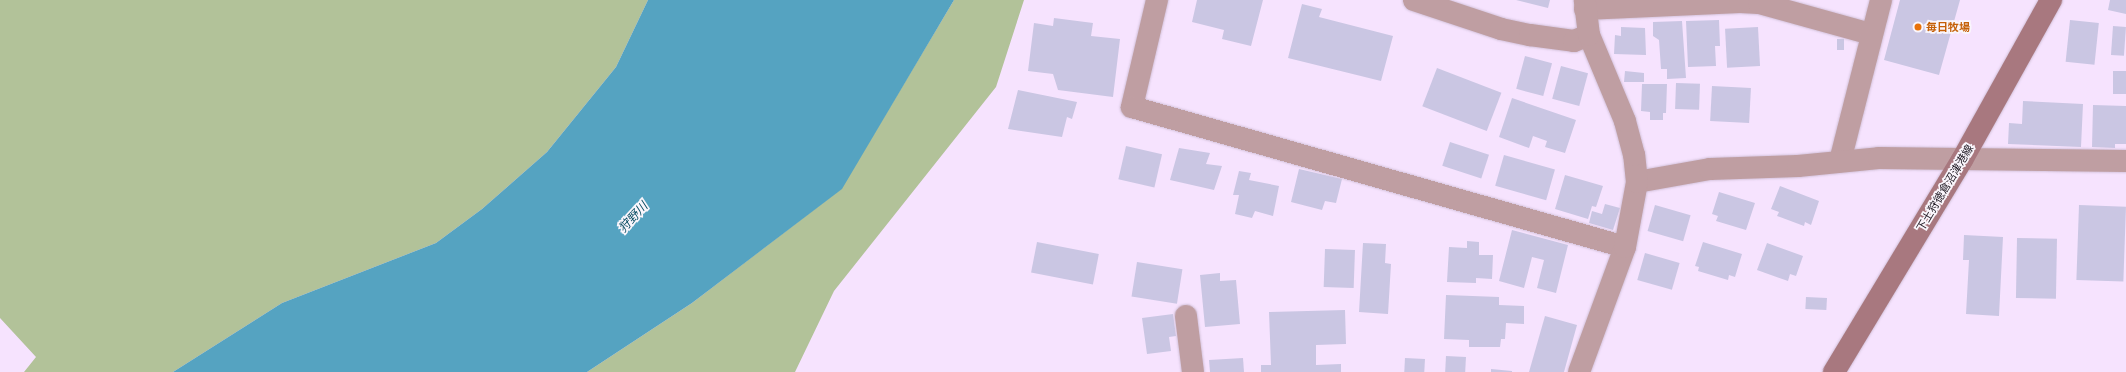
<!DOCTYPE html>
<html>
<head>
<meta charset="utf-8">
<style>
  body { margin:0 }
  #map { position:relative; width:2126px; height:372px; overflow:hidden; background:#f6e3fe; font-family:"Titillium Web","Noto Sans JP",sans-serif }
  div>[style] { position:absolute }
  .green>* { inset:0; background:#b2c299 }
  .water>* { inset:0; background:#55a3c1 }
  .building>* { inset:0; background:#cac6e3; transform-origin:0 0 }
  .roads { filter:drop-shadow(0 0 1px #d3c2da) drop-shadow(0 0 1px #d3c2da) }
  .street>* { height:22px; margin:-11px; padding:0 11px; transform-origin:11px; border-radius:11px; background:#bf9ea2 }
  .secondary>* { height:22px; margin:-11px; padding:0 11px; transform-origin:11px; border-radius:11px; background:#a8787f }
  .dots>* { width:11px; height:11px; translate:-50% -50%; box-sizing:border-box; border:2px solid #faf6fc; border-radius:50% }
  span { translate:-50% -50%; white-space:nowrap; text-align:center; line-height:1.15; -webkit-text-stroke:3.5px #faf6fc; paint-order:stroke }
  .food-label { font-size:11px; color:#c56008; font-weight:700 }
  .left { translate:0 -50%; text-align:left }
  .street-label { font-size:11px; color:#1d1720 }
  .water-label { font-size:12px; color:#074c62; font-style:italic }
</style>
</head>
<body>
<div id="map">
  <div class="green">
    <div style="clip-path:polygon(0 0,648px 0,616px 67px,547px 152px,482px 209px,436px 243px,282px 303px,173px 372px,24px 372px,36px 357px,0 318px)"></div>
    <div style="clip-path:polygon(954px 0,1024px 0,996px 87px,834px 291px,795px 372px,587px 372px,692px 303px,841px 189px)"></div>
  </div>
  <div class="water">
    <div style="clip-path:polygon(648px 0,954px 0,842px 189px,692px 303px,587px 372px,173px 372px,282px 303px,436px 243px,482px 209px,547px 152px,616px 67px)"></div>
  </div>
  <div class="building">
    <div style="clip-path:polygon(1197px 0,1263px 0,1251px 46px,1222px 39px,1224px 30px,1192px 22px)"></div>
    <div style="clip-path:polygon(1516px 0,1550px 0,1548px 8px)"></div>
    <div style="clip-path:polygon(1900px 0,1960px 0,1939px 75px,1884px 60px)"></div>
    <div style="clip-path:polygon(2110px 0,2126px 0,2126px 14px,2108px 10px)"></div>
    <div style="clip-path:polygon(1302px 4px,1322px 9px,1319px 17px,1393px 36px,1381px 81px,1288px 58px)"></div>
    <div style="clip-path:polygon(1054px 18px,1093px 23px,1091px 36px,1120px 39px,1113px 97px,1058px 90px,1053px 74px,1028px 71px,1034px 23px,1053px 26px)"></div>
    <div style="clip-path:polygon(1719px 20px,1720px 46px,1715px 46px,1716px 66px,1688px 67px,1686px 21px)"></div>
    <div style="left:2070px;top:20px;width:29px;height:42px;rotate:6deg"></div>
    <div style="clip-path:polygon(1682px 21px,1686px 78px,1667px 79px,1667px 69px,1661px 69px,1659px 40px,1653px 36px,1653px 22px)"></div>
    <div style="left:2113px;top:26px;width:13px;height:29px;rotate:4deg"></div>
    <div style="clip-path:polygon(1621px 27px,1645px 28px,1646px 55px,1614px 54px,1615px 35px,1621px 36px)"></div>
    <div style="left:1758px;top:27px;width:39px;height:33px;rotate:87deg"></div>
    <div style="left:1837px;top:39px;width:7px;height:11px"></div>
    <div style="left:1525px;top:56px;width:28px;height:34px;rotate:15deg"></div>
    <div style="left:1561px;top:66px;width:28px;height:34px;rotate:15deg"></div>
    <div style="left:1437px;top:68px;width:69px;height:41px;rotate:21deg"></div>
    <div style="clip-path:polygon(1625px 71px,1644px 73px,1644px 82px,1624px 82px)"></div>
    <div style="left:2113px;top:71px;width:13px;height:23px"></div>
    <div style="left:1676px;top:83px;width:24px;height:26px;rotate:2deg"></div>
    <div style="clip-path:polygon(1642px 84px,1667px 84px,1666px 113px,1663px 113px,1663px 120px,1650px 120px,1650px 112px,1641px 111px)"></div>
    <div style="left:1712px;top:86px;width:39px;height:35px;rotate:3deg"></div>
    <div style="clip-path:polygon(1018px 90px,1077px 102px,1072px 119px,1067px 117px,1062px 137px,1008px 129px)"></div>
    <div style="clip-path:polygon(1512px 98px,1576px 120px,1565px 153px,1545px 147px,1547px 141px,1533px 136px,1529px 148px,1499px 137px)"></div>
    <div style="clip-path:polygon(2023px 101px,2083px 104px,2081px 147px,2008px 144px,2009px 123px,2022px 124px)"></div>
    <div style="clip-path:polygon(2093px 105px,2126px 106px,2126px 144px,2115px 144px,2115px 148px,2092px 147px)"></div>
    <div style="left:1450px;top:142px;width:41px;height:25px;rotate:18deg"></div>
    <div style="left:1126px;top:146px;width:37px;height:34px;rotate:13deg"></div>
    <div style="clip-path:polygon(1179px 148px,1210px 153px,1206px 164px,1222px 166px,1214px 190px,1170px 180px)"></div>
    <div style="left:1504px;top:155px;width:53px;height:32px;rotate:16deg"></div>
    <div style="clip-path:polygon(1299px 169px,1342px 179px,1336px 203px,1325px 201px,1322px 210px,1291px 202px)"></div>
    <div style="clip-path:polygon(1239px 171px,1251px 173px,1249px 180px,1279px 186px,1273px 216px,1255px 211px,1252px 218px,1235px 214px,1239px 195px,1233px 195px)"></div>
    <div style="clip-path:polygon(1565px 175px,1603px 186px,1596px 207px,1592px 206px,1588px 219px,1555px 209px)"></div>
    <div style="clip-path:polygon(1780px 186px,1819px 201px,1811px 225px,1805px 222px,1804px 226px,1777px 216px,1779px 212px,1771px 209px)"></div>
    <div style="clip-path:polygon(1719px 192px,1755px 203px,1746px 230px,1716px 221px,1718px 216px,1712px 214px)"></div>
    <div style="clip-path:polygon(1605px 204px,1620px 208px,1613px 230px,1589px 223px,1592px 211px,1602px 214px)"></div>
    <div style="left:1655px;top:205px;width:37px;height:27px;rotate:16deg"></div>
    <div style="left:2079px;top:205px;width:47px;height:75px;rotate:2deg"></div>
    <div style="clip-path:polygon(1512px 230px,1568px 245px,1556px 293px,1537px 288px,1544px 260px,1532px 257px,1524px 288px,1499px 281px)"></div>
    <div style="clip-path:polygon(1964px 235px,2003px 237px,1999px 316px,1966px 314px,1969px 260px,1963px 260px)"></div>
    <div style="left:2017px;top:238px;width:40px;height:60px;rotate:1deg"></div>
    <div style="clip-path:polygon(1467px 241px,1479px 242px,1479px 255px,1493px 255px,1492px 279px,1476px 278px,1476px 283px,1447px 282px,1449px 247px,1467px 248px)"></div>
    <div style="left:1037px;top:242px;width:63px;height:31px;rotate:11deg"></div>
    <div style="clip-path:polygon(1703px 242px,1742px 254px,1735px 277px,1729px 275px,1728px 280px,1698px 271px,1699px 267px,1695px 266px)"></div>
    <div style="clip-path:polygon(1363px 243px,1386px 244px,1385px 263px,1391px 264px,1388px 314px,1359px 312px)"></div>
    <div style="clip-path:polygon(1767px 243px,1803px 256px,1796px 276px,1790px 274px,1788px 281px,1757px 270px)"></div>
    <div style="left:1325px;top:249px;width:30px;height:38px;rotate:2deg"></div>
    <div style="left:1645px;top:253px;width:36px;height:28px;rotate:16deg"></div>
    <div style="left:1137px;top:262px;width:46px;height:35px;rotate:9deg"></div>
    <div style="clip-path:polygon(1220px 273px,1220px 281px,1236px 280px,1240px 324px,1205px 327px,1200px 275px)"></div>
    <div style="clip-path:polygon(1446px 295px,1499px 297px,1499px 305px,1524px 306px,1524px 324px,1506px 323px,1505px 339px,1501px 339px,1500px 347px,1469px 347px,1469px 340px,1444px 339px)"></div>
    <div style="left:1806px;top:297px;width:21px;height:12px;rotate:3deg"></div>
    <div style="clip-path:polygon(1345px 310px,1346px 344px,1316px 345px,1316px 365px,1341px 364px,1341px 372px,1261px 372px,1261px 365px,1271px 365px,1269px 312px)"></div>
    <div style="clip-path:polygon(1173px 314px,1176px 336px,1169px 337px,1171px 351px,1147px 354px,1142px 318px)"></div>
    <div style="clip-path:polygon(1545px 316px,1577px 325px,1564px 372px,1529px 372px)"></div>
    <div style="left:1446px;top:356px;width:20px;height:16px;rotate:3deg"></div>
    <div style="clip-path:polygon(1243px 358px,1244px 372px,1210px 372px,1209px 360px)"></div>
    <div style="left:1405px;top:358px;width:20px;height:14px;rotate:3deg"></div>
    <div style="clip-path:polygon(1491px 369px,1512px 371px,1512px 372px,1491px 372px)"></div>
  </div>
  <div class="roads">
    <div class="street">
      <div style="left:1157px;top:0;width:110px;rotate:103.2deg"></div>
      <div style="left:1132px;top:107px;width:512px;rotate:15.85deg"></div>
      <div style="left:1414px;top:0;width:92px;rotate:18.4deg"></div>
      <div style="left:1501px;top:29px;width:30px;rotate:12deg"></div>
      <div style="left:1530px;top:35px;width:44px;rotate:7.8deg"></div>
      <div style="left:1574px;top:41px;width:16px;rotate:-22deg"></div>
      <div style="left:1585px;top:9px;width:155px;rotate:-2.6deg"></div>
      <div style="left:1740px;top:2px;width:19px;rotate:3deg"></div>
      <div style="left:1759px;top:3px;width:116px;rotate:15.5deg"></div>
      <div style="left:1840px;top:161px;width:166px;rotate:-75.7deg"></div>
      <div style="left:1637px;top:182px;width:74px;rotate:-10.1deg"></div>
      <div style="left:1710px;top:169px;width:88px;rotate:-2deg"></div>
      <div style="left:1798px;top:166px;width:81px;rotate:-5.6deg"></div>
      <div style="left:1879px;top:158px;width:247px;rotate:0.7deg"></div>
      <div style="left:1186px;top:316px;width:56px;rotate:82.9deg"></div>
      <div style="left:1579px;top:372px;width:133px;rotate:-69.8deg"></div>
      <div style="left:1625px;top:247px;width:66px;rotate:-79.5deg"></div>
      <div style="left:1637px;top:182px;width:27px;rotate:-96deg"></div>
      <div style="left:1634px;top:155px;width:35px;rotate:-105deg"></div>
      <div style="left:1625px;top:121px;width:93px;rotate:-112.7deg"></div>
      <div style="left:1589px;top:35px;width:35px;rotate:-97deg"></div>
    </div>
    <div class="secondary">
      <div style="left:1834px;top:372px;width:248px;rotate:-58.9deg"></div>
      <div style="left:1962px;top:160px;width:183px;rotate:-60.9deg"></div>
    </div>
  </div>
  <div class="dots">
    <div style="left:1918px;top:27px;background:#e8710a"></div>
  </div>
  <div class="food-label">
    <span class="left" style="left:1926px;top:27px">毎日牧場</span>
  </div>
  <div class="street-label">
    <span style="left:1945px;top:188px;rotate:-59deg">下土狩徳倉沼津港線</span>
  </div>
  <div class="water-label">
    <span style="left:633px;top:217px;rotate:-47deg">狩野川</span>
  </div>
</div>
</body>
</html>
